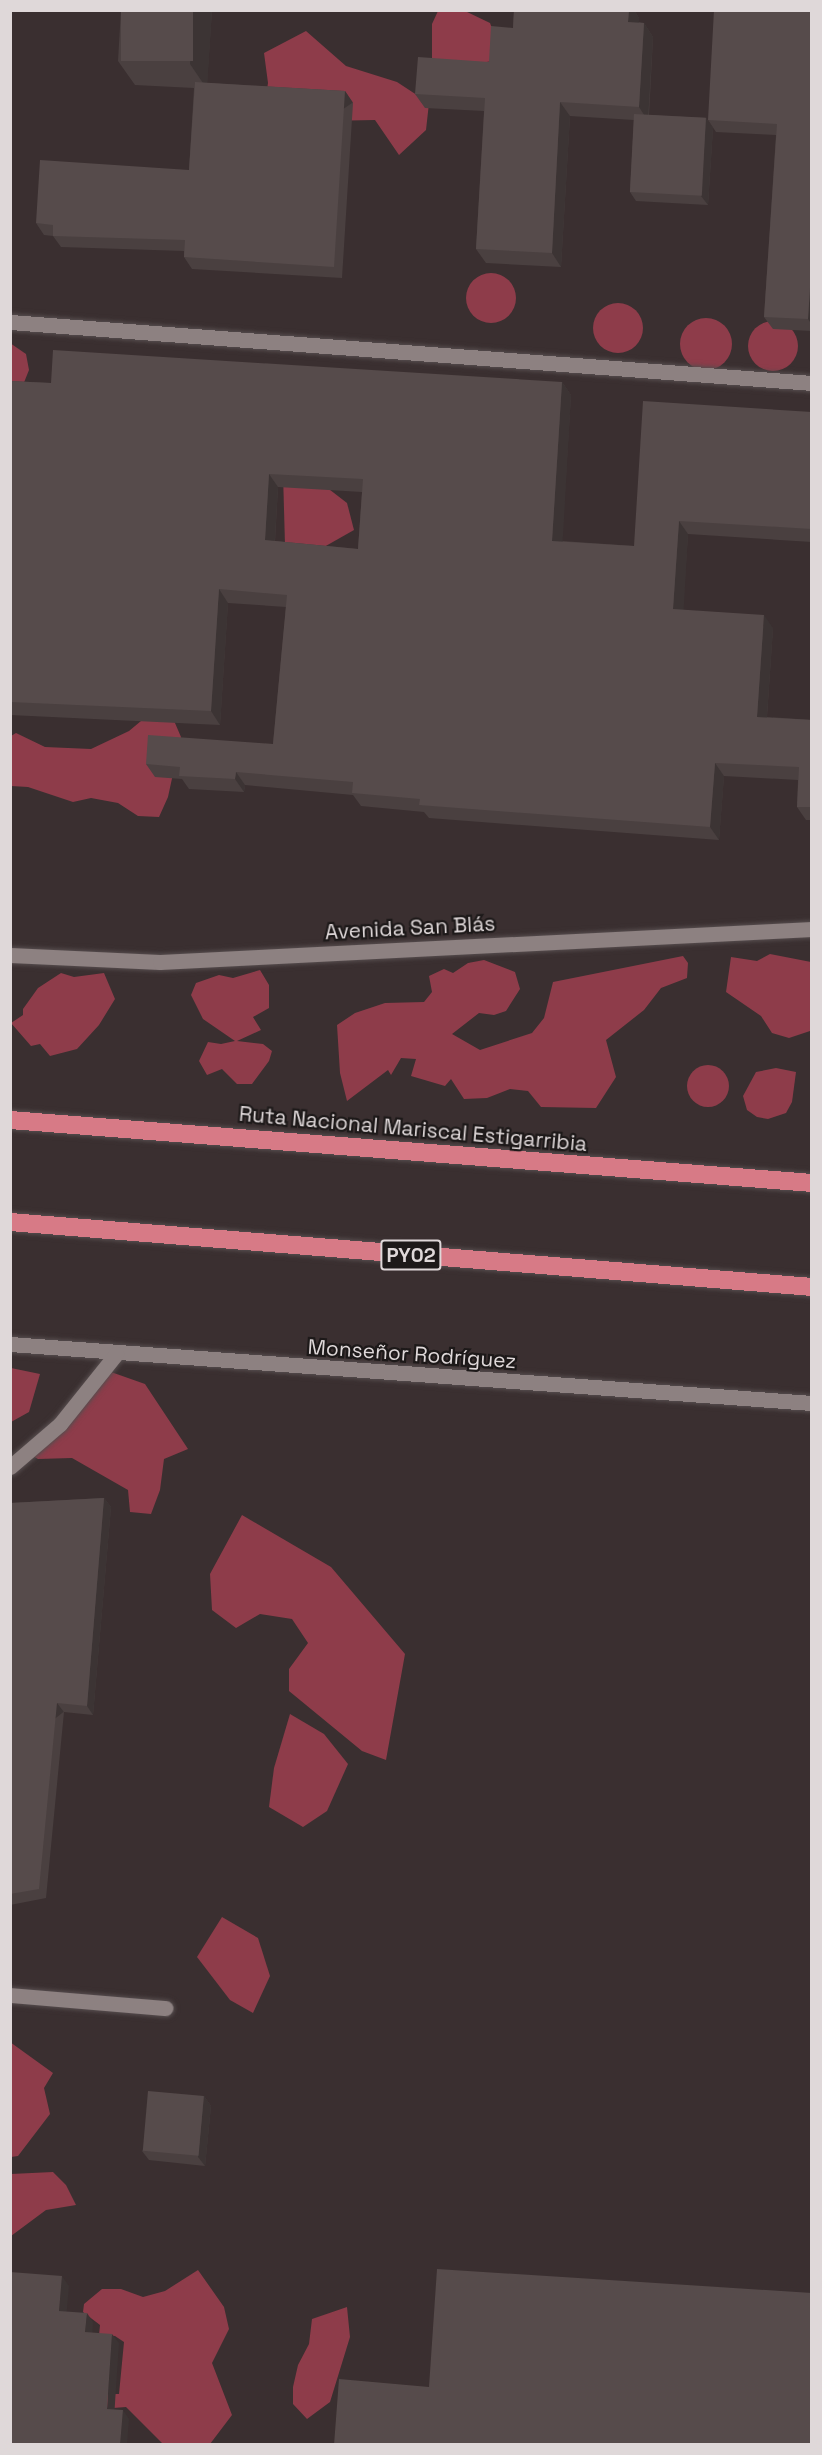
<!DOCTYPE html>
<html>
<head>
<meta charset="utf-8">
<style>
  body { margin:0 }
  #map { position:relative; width:822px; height:2455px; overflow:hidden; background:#3a2f30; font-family:"Space Grotesk",sans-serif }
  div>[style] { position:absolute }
  .forest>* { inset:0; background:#8e3c4a }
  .round { border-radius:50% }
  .roads { filter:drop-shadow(0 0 2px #564d4e) drop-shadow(0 0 2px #564d4e) }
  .minor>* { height:15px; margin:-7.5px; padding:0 7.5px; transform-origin:7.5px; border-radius:7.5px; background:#8d8181 }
  .highway>* { height:18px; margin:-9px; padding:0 9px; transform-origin:9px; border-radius:9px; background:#d77a86 }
  .wall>* { inset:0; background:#4a4040 }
  .shaded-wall>* { inset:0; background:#3c3434; transform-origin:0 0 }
  .building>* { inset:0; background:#564b4b; transform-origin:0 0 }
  span { translate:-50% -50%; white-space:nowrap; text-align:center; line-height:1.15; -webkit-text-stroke:4.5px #1d1919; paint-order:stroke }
  .shield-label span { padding:2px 4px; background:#1d1919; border:2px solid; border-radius:4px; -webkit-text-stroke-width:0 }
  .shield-label { font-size:20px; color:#dfd8d9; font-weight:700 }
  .street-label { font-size:21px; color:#dfd8d9 }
  .frame { position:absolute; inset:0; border:12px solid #dfd8d9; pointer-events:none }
</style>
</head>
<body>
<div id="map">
  <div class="forest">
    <div style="clip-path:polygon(438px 11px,465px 11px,490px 23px,503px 59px,432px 72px,432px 24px)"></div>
    <div style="clip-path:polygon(306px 31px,346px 66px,397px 82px,429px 103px,426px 130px,399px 155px,375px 120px,323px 121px,263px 115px,268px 83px,264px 53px)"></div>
    <div class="round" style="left:466px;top:273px;width:50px;height:50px"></div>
    <div class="round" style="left:593px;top:303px;width:50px;height:50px"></div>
    <div class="round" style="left:680px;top:318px;width:52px;height:52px"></div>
    <div class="round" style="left:748px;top:321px;width:50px;height:50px"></div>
    <div style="clip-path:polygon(10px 343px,26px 354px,29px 370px,23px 385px,10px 392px)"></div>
    <div style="clip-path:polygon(283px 473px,312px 476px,347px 503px,354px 530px,324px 547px,285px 545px)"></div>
    <div style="clip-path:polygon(153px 711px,172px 716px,181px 737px,168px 797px,159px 817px,138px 816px,118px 803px,91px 798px,73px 802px,28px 787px,11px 786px,11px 736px,16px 733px,45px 747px,91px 749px,129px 731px)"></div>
    <div style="clip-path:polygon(770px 954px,811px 962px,810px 1031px,789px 1038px,772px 1033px,761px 1016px,726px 992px,731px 957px,757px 961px)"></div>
    <div style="clip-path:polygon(683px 956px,688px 963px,687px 978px,661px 988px,644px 1010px,606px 1040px,616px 1077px,596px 1108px,541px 1107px,528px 1091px,510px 1089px,487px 1098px,464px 1099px,451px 1079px,445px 1086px,411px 1076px,416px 1059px,401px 1058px,391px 1075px,388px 1070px,347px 1101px,340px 1073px,337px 1025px,355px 1013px,385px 1003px,424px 1002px,432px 992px,429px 976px,444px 969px,453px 973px,468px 963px,484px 960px,515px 972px,520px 989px,506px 1011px,494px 1015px,479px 1013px,452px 1034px,480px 1050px,532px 1033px,544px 1018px,553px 982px)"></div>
    <div style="clip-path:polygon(260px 970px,269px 985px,269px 1008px,253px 1017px,261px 1030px,237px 1041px,263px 1044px,272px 1051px,269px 1061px,252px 1084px,237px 1084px,222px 1069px,207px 1075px,199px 1061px,208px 1042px,221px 1044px,235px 1041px,203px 1019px,191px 995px,196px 983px,219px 975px,233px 978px)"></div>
    <div style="clip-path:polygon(61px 973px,74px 977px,104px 973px,115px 999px,99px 1025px,77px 1049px,50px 1056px,40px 1044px,31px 1046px,11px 1023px,23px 1015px,23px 1009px,38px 988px)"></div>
    <div class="round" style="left:687px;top:1065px;width:42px;height:42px"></div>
    <div style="clip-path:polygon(776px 1068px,796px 1072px,792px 1102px,786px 1113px,768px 1119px,757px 1117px,747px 1110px,743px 1096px,756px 1072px)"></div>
    <div style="clip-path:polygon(11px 1368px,40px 1374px,29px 1412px,11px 1422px)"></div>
    <div style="clip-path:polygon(111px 1372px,145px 1384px,188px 1449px,164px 1459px,160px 1490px,151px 1514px,130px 1512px,128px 1490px,72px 1458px,38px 1459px,22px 1450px)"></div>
    <div style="clip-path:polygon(242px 1515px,331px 1567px,405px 1654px,386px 1760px,362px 1751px,289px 1691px,289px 1669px,308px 1643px,292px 1619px,260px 1614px,236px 1628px,212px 1610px,210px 1574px)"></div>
    <div style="clip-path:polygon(290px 1714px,324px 1734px,348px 1764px,327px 1811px,303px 1827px,269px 1807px,274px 1768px)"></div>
    <div style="clip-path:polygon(222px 1917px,258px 1938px,270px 1976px,253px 2013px,230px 2000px,197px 1957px)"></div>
    <div style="clip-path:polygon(10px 2042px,53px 2073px,44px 2088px,50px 2114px,18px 2156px,11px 2157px)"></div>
    <div style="clip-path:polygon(53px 2172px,66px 2185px,76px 2205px,46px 2210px,11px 2236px,11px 2174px)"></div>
    <div style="clip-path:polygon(198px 2270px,224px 2307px,229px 2329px,212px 2363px,232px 2415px,210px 2444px,163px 2444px,126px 2407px,88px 2410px,77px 2394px,119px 2394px,124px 2342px,115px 2336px,99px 2335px,100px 2325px,83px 2312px,84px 2304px,102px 2289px,121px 2289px,143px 2297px,165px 2291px)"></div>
    <div style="clip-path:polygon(347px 2307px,350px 2337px,330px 2402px,307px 2419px,293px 2404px,293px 2387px,298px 2365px,309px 2344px,312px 2319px)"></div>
  </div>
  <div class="roads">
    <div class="minor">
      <div style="left:10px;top:322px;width:804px;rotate:4.35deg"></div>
      <div style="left:10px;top:955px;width:150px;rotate:2.7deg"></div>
      <div style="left:160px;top:962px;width:653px;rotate:-2.9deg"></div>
      <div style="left:10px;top:1344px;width:804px;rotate:4.21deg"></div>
      <div style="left:10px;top:1467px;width:66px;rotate:-40.7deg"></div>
      <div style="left:60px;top:1424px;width:90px;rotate:-51.3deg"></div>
      <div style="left:10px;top:1995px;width:156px;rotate:4.8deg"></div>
    </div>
    <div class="highway">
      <div style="left:10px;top:1120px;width:804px;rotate:4.49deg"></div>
      <div style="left:10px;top:1222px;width:805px;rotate:4.63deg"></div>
    </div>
  </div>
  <div class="wall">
    <div style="clip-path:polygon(121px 10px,212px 10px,207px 83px,345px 91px,353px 103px,342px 278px,192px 269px,184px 257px,184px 251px,61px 247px,53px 236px,44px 235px,36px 223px,189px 170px,194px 88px,135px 85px,118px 61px)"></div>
    <div style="clip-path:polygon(514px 10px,634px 10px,639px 18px,638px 22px,644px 23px,653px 37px,649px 115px,706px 118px,713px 128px,708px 205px,636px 201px,630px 192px,634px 120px,570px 116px,561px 267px,486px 263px,476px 249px,484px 111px,425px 108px,415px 94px,489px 62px,513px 28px)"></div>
    <div style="clip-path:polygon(812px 10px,812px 331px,773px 329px,764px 317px,776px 135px,716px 132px,708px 120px)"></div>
    <div style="clip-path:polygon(evenodd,10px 381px,51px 383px,562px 382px,571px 395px,562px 541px,634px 546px,812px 412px,812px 542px,688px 534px,683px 610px,773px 628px,767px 717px,812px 720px,812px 820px,806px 820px,797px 807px,798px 780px,724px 776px,719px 840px,429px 818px,424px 812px,361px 806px,353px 795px,245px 785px,244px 792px,189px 789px,182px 779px,155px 777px,146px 764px,273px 744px,286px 607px,228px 603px,220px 725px,10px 715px,10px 381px,278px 487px,362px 492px,358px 549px,275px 541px,278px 487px)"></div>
    <div style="clip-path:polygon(104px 1498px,111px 1507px,93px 1715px,64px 1712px,46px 1898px,10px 1905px,10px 1503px)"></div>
    <div style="clip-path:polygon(204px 2096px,211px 2106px,205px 2166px,149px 2160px,142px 2151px)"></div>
  </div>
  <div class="shaded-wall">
    <div style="clip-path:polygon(193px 10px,212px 10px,207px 89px,190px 64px)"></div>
    <div style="clip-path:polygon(629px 10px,634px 10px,639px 18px,638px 35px,628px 22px)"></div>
    <div style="clip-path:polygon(644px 23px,653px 37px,648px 121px,639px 107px)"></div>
    <div style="left:345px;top:91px;width:14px;height:176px;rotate:56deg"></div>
    <div style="clip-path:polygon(560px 102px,570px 116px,561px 267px,552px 253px)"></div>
    <div style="clip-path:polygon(706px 118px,713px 128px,708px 205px,701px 196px)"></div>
    <div style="clip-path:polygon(810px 288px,812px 291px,812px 325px,808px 319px)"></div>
    <div style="clip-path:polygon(562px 382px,571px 395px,562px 554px,552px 541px)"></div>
    <div style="clip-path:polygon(269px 474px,278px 487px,274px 554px,265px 540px)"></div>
    <div style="clip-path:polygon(679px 521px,688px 534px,683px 622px,673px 609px)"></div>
    <div style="clip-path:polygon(219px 589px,228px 603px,220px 725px,211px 711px)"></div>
    <div style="clip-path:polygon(764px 615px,773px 628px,766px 730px,757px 717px)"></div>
    <div style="clip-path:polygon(715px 763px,724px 776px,719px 840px,710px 827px)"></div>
    <div style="clip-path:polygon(236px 772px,245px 785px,244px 792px,235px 779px)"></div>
    <div style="clip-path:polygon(104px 1498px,111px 1507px,93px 1715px,87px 1706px)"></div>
    <div style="left:57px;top:1703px;width:11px;height:187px;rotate:52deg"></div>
    <div style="clip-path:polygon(204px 2096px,211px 2106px,205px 2166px,198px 2157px)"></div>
    <div style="clip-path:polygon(62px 2276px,69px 2286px,66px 2320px,59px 2311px)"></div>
    <div style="clip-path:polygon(87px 2313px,93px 2322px,92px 2342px,85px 2332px)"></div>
    <div style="clip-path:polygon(112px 2334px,119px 2343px,114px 2418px,107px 2409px)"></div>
    <div style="clip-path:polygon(123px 2410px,129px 2419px,127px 2445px,120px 2445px)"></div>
  </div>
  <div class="building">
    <div style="left:121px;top:10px;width:72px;height:51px"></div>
    <div style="clip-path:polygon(514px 10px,629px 10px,628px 22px,644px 23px,639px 107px,560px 102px,552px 253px,476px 249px,485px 98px,415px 94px,418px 57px,489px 62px,491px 26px,513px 28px)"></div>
    <div style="clip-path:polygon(714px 10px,812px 10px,812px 288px,810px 288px,808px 319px,764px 317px,777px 124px,708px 120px)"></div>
    <div style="clip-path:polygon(195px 82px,345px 91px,334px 267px,184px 257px,185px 240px,53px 236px,53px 225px,36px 223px,40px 160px,189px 170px)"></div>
    <div style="left:634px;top:114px;width:72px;height:78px;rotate:3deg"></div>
    <div style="clip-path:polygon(evenodd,53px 350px,562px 382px,552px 541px,634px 546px,643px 401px,812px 412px,812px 529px,679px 521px,673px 609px,764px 615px,757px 717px,812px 720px,812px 807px,797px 807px,799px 767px,715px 763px,710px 827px,419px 805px,420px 799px,352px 793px,353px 782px,236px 772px,235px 779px,179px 776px,180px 767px,146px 764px,148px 735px,273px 744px,287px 595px,219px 589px,211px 711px,10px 702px,10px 381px,51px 383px,53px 350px,269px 474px,363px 479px,358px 549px,265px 540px,269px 474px)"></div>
    <div style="clip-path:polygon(104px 1498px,87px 1706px,57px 1703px,39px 1889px,10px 1894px,10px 1503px)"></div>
    <div style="left:148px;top:2091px;width:56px;height:60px;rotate:5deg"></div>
    <div style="clip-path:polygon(437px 2269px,812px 2293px,812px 2445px,334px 2445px,339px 2379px,429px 2387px)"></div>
    <div style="clip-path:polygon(10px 2272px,62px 2276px,59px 2311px,87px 2313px,85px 2332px,112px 2334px,107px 2409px,123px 2410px,120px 2445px,10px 2445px)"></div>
  </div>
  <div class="shield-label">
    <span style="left:411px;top:1255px">PY02</span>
  </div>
  <div class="street-label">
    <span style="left:410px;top:928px;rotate:-3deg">Avenida San Blás</span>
    <span style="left:413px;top:1129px;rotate:5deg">Ruta Nacional Mariscal Estigarribia</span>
    <span style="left:412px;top:1354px;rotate:4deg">Monseñor Rodríguez</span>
  </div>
  <div class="frame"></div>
</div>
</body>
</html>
